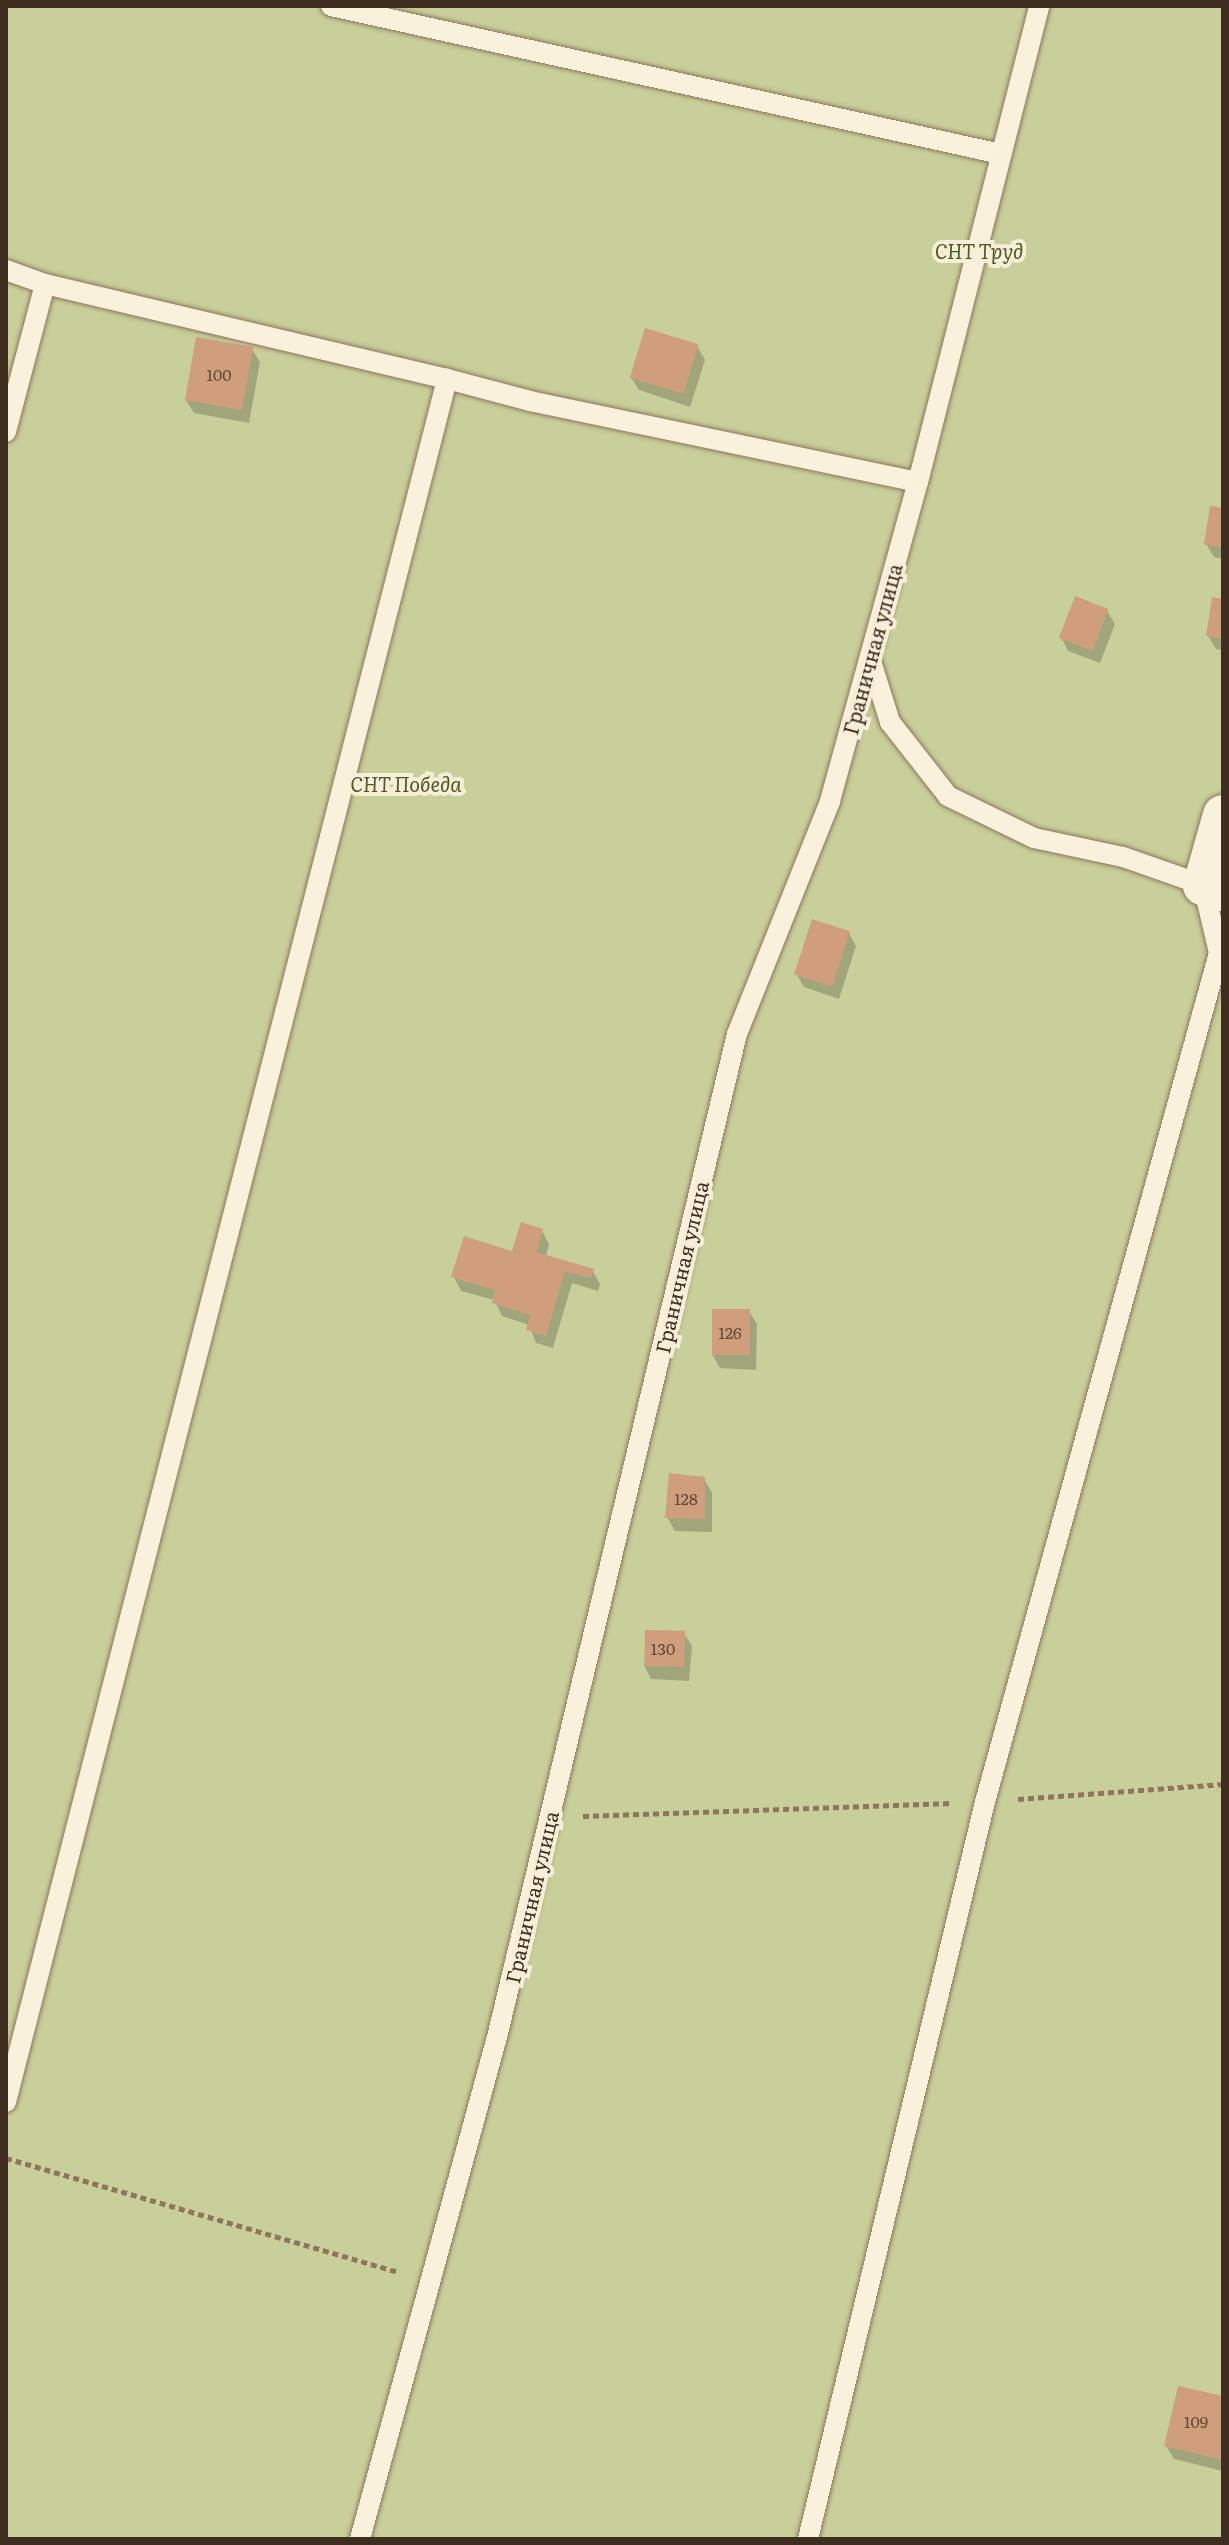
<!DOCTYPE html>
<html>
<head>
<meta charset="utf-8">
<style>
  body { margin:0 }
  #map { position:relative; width:1229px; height:2545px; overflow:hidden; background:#f0e4c8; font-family:Literata,serif }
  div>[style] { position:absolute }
  .green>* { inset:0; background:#c9cf9b; transform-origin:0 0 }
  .shadow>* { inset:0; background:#0003 }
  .building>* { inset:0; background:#cf9f7d; transform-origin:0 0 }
  .path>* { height:5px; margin-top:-2.5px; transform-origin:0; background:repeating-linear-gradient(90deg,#8d765c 0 6px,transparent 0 10px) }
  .roads { filter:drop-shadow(0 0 2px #8d765c) drop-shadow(0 0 2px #8d765c) }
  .lane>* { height:20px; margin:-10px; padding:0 10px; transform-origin:10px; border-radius:10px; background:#faf1dc }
  .street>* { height:40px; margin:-20px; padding:0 20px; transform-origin:20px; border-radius:20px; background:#faf1dc }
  span { translate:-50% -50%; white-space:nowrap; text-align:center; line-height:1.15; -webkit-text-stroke:8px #f7eed8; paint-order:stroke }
  .number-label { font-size:16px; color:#624a37 }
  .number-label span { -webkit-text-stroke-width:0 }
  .park-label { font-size:20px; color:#4d5a26; font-style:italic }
  .street-label { font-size:20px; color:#3d2e20 }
  .frame { position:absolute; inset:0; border:8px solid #3d2e20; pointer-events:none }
</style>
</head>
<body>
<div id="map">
  <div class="green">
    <div style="left:6px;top:6px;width:1217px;height:2533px"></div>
  </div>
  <div class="shadow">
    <div style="clip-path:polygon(697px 346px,705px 360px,690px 407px,639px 390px,631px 377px)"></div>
    <div style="clip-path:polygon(252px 349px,260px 362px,249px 423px,194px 413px,186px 400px)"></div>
    <div style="clip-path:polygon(1223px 510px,1223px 559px,1214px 557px,1206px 544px)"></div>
    <div style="clip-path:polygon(1223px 601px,1223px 650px,1216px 649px,1208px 636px)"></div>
    <div style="clip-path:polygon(1107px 611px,1115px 624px,1100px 663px,1068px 651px,1061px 637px)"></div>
    <div style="clip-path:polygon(849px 933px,856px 946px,839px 999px,804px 987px,796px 973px)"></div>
    <div style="clip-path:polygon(542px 1231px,549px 1244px,546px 1256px,592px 1270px,600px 1284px,598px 1291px,572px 1283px,553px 1348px,536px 1343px,529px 1325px,502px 1316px,494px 1300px,461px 1291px,454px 1277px,514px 1253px)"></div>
    <div style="clip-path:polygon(749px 1311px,757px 1324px,756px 1370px,720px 1368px,712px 1354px)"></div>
    <div style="clip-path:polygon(704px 1479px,712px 1493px,712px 1532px,675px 1531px,667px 1517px)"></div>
    <div style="clip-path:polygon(684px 1633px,692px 1646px,689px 1681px,651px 1679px,644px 1665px)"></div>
    <div style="clip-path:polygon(1223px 2398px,1223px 2471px,1174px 2459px,1166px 2446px)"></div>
  </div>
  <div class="building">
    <div style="left:645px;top:328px;width:56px;height:52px;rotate:17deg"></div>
    <div style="left:196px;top:337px;width:58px;height:64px;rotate:10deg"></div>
    <div style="clip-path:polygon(1210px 506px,1223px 508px,1223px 547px,1204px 544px)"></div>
    <div style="left:1075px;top:596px;width:36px;height:45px;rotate:21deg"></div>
    <div style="clip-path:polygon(1212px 597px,1223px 599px,1223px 639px,1206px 636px)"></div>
    <div style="left:812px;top:919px;width:40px;height:58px;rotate:18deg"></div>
    <div style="clip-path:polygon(521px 1222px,543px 1229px,536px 1252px,594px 1269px,591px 1278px,565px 1271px,546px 1336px,526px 1330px,530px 1315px,492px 1303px,495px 1290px,451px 1277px,464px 1236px,512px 1251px)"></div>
    <div style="left:712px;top:1309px;width:38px;height:46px"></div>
    <div style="clip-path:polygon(669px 1473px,705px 1477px,705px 1519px,665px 1518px)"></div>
    <div style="left:645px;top:1630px;width:40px;height:36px;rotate:1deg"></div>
    <div style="clip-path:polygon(1178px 2386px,1223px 2396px,1223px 2460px,1164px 2446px)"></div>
  </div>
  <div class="path">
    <div style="left:1018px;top:1799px;width:206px;rotate:-4.2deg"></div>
    <div style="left:583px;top:1816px;width:369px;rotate:-2deg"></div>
    <div style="left:6px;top:2158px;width:409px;rotate:16.2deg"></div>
  </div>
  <div class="roads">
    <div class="lane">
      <div style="left:331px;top:6px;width:686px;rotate:12.46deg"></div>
      <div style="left:6px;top:270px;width:41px;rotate:19.7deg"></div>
      <div style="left:45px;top:284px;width:153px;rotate:104.8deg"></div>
      <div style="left:447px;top:379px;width:86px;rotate:14.8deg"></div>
      <div style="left:530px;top:401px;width:396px;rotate:11.8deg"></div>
      <div style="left:6px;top:2102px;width:1779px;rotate:-75.64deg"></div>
      <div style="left:447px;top:379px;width:413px;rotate:-166.7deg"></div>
      <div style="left:360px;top:2539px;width:524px;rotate:-74.74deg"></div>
      <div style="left:498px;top:2033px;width:1027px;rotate:-76.55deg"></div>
      <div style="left:737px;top:1034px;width:251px;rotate:-68.2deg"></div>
      <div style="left:830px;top:801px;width:331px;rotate:-74.6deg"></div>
      <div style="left:918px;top:482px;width:491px;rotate:-75.7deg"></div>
      <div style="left:808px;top:2539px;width:758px;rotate:-76.5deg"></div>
      <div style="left:985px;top:1802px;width:881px;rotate:-74.59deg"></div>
      <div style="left:1219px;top:953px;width:70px;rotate:-103.2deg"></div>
      <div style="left:1203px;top:885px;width:85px;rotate:-160.7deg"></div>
      <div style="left:1123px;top:857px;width:91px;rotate:-167.9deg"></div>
      <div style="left:1034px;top:838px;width:96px;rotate:-154deg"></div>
      <div style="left:948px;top:796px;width:94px;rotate:-128.1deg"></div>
      <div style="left:890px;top:722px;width:67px;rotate:-107.4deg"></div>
    </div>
    <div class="street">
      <div style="left:1223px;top:815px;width:73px;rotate:105.9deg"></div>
      <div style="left:1203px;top:885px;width:21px;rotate:17deg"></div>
    </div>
  </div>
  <div class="number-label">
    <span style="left:219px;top:374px">100</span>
    <span style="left:730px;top:1332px">126</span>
    <span style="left:686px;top:1498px">128</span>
    <span style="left:663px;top:1648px">130</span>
    <span style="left:1196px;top:2421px">109</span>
  </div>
  <div class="park-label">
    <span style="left:979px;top:250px">СНТ Труд</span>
    <span style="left:406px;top:783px">СНТ Победа</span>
  </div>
  <div class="street-label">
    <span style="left:872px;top:649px;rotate:-75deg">Граничная улица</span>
    <span style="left:681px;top:1267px;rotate:-77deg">Граничная улица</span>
    <span style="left:531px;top:1897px;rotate:-77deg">Граничная улица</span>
  </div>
  <div class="frame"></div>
</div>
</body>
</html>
